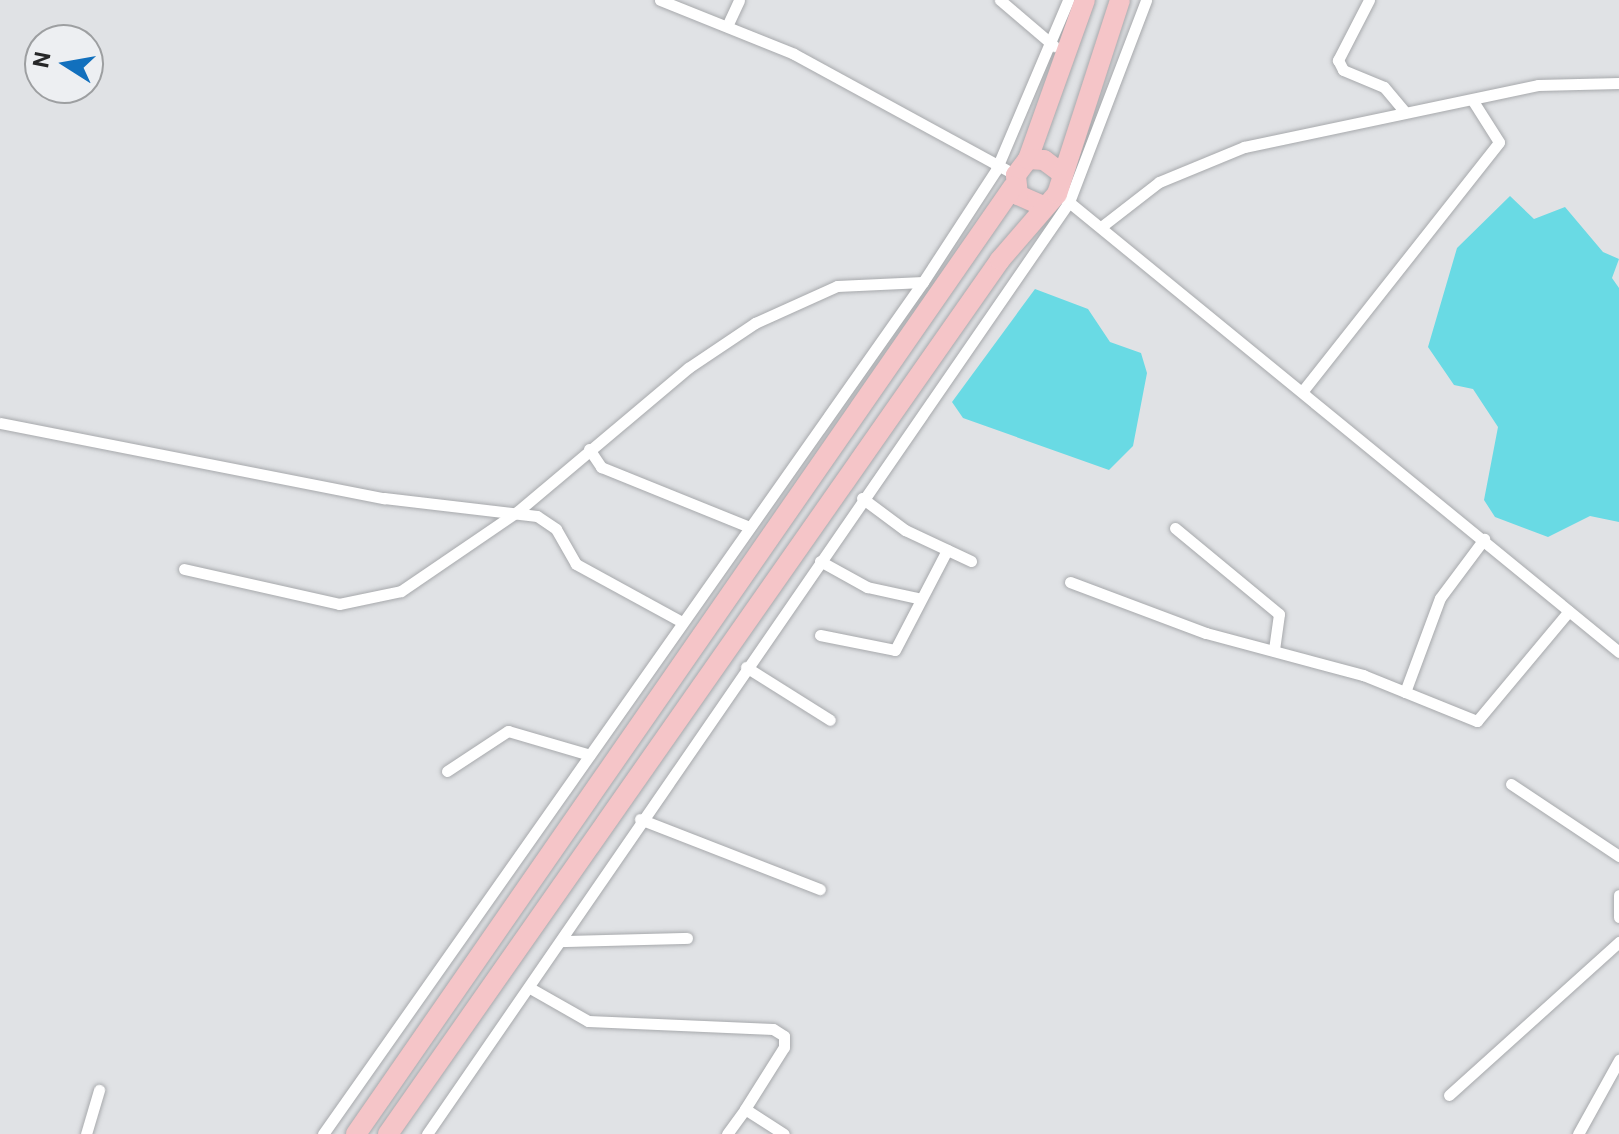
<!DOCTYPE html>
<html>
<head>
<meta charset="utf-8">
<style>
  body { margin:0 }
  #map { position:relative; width:1619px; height:1134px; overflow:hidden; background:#e0e2e5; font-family:Roboto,sans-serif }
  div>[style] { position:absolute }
  .water>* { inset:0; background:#69dae4 }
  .roads { filter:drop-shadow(0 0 2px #a7a9ac) drop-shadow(0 0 2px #a7a9ac) }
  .street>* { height:11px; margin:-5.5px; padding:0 5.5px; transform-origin:5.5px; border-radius:5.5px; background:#fff }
  .highway>* { height:20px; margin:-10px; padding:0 10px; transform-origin:10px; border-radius:10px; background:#f5c5c8 }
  span { translate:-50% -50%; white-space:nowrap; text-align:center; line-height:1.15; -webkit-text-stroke:8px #edeff2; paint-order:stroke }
  .north { position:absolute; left:24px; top:24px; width:80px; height:80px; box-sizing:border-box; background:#edeff2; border:2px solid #9d9fa1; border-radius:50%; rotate:281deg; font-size:22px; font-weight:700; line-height:32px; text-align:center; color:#262728 }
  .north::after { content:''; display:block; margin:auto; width:28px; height:36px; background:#1270bd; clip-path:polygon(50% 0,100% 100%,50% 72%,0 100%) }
</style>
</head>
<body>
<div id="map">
  <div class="water">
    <div style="clip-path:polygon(1510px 196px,1534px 219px,1565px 207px,1603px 252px,1619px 259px,1612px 278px,1619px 288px,1619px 522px,1590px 516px,1548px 537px,1495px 517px,1484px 500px,1498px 427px,1473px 389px,1454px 385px,1428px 347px,1457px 248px)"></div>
    <div style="clip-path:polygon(1035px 289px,1088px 309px,1110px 342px,1141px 353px,1147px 373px,1133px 446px,1109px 470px,963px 418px,952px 402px)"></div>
  </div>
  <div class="roads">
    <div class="street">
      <div style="left:660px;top:0;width:144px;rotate:21.9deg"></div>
      <div style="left:794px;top:54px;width:253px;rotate:28.6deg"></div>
      <div style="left:1000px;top:0;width:71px;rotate:40.4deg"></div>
      <div style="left:1369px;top:0;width:68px;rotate:117.3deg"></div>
      <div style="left:1338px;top:60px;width:11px;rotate:63deg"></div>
      <div style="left:1343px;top:70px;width:44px;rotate:22.5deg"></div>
      <div style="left:1384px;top:87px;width:31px;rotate:50deg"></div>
      <div style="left:728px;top:24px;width:26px;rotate:-65deg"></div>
      <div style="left:1064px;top:198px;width:717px;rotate:39.28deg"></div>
      <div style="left:1101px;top:227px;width:73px;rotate:-37.8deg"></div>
      <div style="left:1159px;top:182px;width:92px;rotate:-22.4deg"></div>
      <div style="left:1244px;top:147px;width:300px;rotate:-11.9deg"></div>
      <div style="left:1538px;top:85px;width:81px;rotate:-1.4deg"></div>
      <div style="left:1305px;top:388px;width:313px;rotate:-51.7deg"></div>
      <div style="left:1499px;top:142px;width:49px;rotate:-122.4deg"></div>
      <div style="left:0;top:423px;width:391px;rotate:11.1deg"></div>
      <div style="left:384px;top:498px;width:154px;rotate:6.7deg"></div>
      <div style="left:537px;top:516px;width:23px;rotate:34deg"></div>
      <div style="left:556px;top:529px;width:40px;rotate:60.3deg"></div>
      <div style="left:576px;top:564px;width:119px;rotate:28.7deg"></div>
      <div style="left:589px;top:449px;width:22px;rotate:56deg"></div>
      <div style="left:601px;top:467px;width:157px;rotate:22deg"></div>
      <div style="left:862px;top:498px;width:54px;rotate:36.7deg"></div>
      <div style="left:905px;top:530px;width:73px;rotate:25.2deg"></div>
      <div style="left:1175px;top:528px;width:135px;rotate:39.6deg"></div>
      <div style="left:1279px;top:614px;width:37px;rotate:98deg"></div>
      <div style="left:820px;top:561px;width:54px;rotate:29deg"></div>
      <div style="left:867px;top:587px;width:51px;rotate:12.4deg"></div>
      <div style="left:184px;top:569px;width:159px;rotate:12.7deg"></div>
      <div style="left:339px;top:604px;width:63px;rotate:-11.8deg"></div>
      <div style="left:401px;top:591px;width:140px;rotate:-34.3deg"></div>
      <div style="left:517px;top:512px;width:224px;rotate:-40.1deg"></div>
      <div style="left:688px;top:368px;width:81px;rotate:-33.9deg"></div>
      <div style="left:755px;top:323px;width:90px;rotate:-24.3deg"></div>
      <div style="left:837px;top:286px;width:86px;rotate:-2.7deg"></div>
      <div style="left:1070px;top:582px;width:145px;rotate:20.6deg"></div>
      <div style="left:1206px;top:633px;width:163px;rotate:15deg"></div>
      <div style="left:1363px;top:675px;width:123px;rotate:22deg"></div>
      <div style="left:1477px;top:721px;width:143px;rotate:-50.1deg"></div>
      <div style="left:820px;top:635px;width:76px;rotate:11.3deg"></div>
      <div style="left:895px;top:650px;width:113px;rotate:-62.5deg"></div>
      <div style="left:746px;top:667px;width:99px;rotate:32.2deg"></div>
      <div style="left:1405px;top:692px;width:100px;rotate:-69.6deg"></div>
      <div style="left:1440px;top:598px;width:74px;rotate:-53.3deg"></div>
      <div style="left:447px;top:771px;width:73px;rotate:-33.3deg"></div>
      <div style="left:508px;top:731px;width:85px;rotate:16.3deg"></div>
      <div style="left:1511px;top:784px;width:130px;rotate:33.7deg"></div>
      <div style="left:640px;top:819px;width:193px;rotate:21.3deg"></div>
      <div style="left:1619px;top:895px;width:22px;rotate:90deg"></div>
      <div style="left:562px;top:941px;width:125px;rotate:-1.4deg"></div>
      <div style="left:530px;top:988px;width:67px;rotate:29.6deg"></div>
      <div style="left:588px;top:1021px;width:185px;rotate:2.5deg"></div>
      <div style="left:773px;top:1029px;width:13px;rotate:32deg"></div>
      <div style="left:784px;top:1036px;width:11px;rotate:90deg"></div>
      <div style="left:784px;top:1047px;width:73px;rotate:122.2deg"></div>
      <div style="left:1449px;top:1095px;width:229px;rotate:-42deg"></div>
      <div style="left:86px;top:1134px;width:46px;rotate:-73.5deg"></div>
      <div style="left:323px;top:1134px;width:1042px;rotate:-54.85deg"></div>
      <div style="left:923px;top:282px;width:134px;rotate:-56.9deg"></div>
      <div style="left:996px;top:170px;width:185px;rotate:-67deg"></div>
      <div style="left:427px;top:1134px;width:1132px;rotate:-55.44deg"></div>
      <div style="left:1069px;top:202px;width:216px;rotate:-69.1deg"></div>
      <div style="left:727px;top:1134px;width:31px;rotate:-54deg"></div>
      <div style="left:745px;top:1109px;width:46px;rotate:32.7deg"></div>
      <div style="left:1578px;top:1134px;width:85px;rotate:-61deg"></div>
    </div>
    <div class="highway">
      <div style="left:1028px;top:159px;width:169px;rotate:-70.3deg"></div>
      <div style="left:1043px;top:206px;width:27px;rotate:-156deg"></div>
      <div style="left:1018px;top:195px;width:20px;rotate:-96deg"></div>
      <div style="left:1016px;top:175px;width:20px;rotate:-53deg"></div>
      <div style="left:1028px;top:159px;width:16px;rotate:4deg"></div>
      <div style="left:1044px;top:160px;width:21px;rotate:37deg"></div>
      <div style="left:356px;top:1134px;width:1153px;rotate:-55.25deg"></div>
      <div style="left:388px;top:1134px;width:1067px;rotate:-55deg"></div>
      <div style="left:1000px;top:260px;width:87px;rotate:-49.2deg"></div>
      <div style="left:1057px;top:194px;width:204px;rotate:-72deg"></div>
    </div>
  </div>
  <div class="north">N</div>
</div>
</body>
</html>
